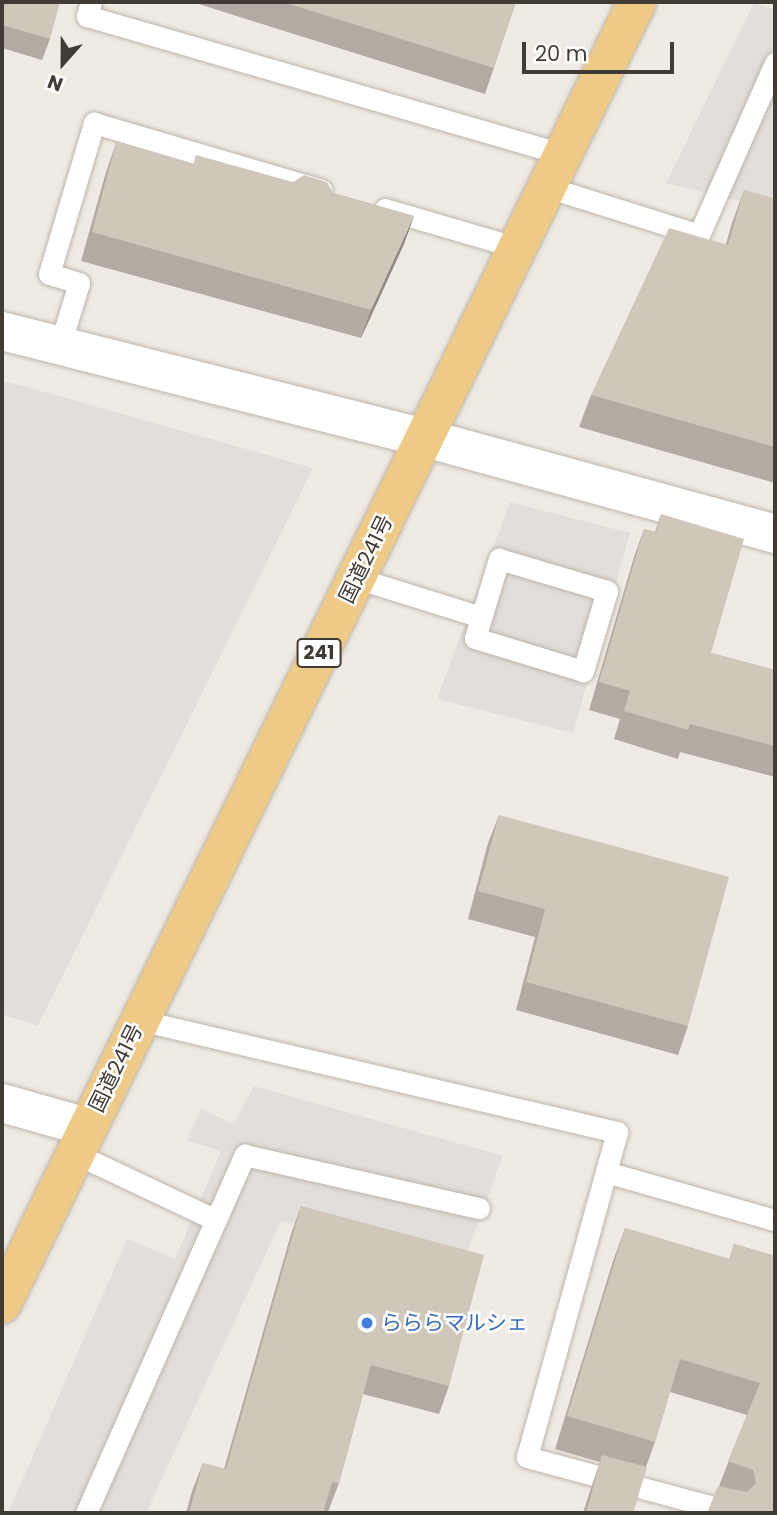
<!DOCTYPE html>
<html>
<head>
<meta charset="utf-8">
<style>
  body { margin:0 }
  #map { position:relative; width:777px; height:1515px; overflow:hidden; background:#efebe4; font-family:Poppins,"Noto Sans JP",sans-serif }
  div>[style] { position:absolute }
  .parking>* { inset:0; background:#e1dedc }
  .roads { filter:drop-shadow(0 0 2px #bdb5ab) drop-shadow(0 0 2px #bdb5ab) }
  .service>* { height:21px; margin:-10.5px; padding:0 10.5px; transform-origin:10.5px; border-radius:10.5px; background:#fff }
  .minor>* { height:38px; margin:-19px; padding:0 19px; transform-origin:19px; border-radius:19px; background:#fff }
  .trunk>* { height:38px; margin:-19px; padding:0 19px; transform-origin:19px; border-radius:19px; background:#efca86 }
  .wall>* { inset:0; background:#b3aba1 }
  .shaded-wall>* { inset:0; background:#928b83 }
  .building>* { inset:0; background:#d0c7bb }
  .dots>* { width:19px; height:19px; translate:-50% -50%; box-sizing:border-box; border:4px solid #fff; border-radius:50% }
  span { translate:-50% -50%; white-space:nowrap; text-align:center; line-height:1.15; -webkit-text-stroke:5px #fff; paint-order:stroke }
  .shield-label span { padding:2px 5px; background:#fff; border:2px solid; border-radius:5px; -webkit-text-stroke-width:0 }
  .shield-label { font-size:19px; color:#413b35; font-weight:700 }
  .street-label { font-size:21px; color:#413b35 }
  .shop-label { font-size:21px; color:#366cbe }
  .left { translate:0 -50%; text-align:left }
  .frame { position:absolute; inset:0; border:4px solid #413b35; pointer-events:none }
  .north { position:absolute; left:28px; top:28px; width:70px; height:70px; -webkit-text-stroke:5px #fff; paint-order:stroke; rotate:201deg; font-size:19px; font-weight:700; line-height:28px; text-align:center; color:#413b35 }
  .north::after { content:''; display:block; margin:auto; width:24px; height:32px; background:#413b35; clip-path:polygon(50% 0,100% 100%,50% 72%,0 100%) }
  .scale { position:absolute; left:522px; top:42px; width:152px; height:32px; box-sizing:border-box; border:4px solid #413b35; border-top:0; padding-left:9px; font-size:21px; line-height:24px; white-space:nowrap; color:#413b35; -webkit-text-stroke:5px #fff; paint-order:stroke }
</style>
</head>
<body>
<div id="map">
  <div class="parking">
    <div style="clip-path:polygon(754px 3px,775px 9px,775px 210px,666px 183px)"></div>
    <div style="clip-path:polygon(2px 380px,313px 468px,38px 1026px,2px 1014px)"></div>
    <div style="clip-path:polygon(510px 502px,630px 533px,573px 733px,437px 699px)"></div>
    <div style="clip-path:polygon(254px 1086px,503px 1156px,462px 1266px,281px 1221px,146px 1513px,8px 1513px,127px 1239px,175px 1259px,221px 1151px,187px 1140px,201px 1109px,234px 1124px)"></div>
  </div>
  <div class="roads">
    <div class="service">
      <div style="left:91px;top:2px;width:15px;rotate:106deg"></div>
      <div style="left:87px;top:16px;width:496px;rotate:16.2deg"></div>
      <div style="left:547px;top:187px;width:159px;rotate:17.5deg"></div>
      <div style="left:699px;top:235px;width:188px;rotate:-66.2deg"></div>
      <div style="left:385px;top:209px;width:139px;rotate:16.3deg"></div>
      <div style="left:60px;top:345px;width:65px;rotate:-73deg"></div>
      <div style="left:79px;top:283px;width:31px;rotate:-163deg"></div>
      <div style="left:49px;top:274px;width:158px;rotate:-73.4deg"></div>
      <div style="left:94px;top:123px;width:237px;rotate:16.4deg"></div>
      <div style="left:499px;top:559px;width:113px;rotate:16.5deg"></div>
      <div style="left:607px;top:591px;width:84px;rotate:106.7deg"></div>
      <div style="left:583px;top:671px;width:113px;rotate:-163deg"></div>
      <div style="left:475px;top:638px;width:83px;rotate:-73.1deg"></div>
      <div style="left:356px;top:578px;width:131px;rotate:17.3deg"></div>
      <div style="left:139px;top:1020px;width:491px;rotate:13.2deg"></div>
      <div style="left:617px;top:1132px;width:337px;rotate:105.5deg"></div>
      <div style="left:527px;top:1457px;width:212px;rotate:15deg"></div>
      <div style="left:74px;top:1153px;width:157px;rotate:25.3deg"></div>
      <div style="left:606px;top:1172px;width:176px;rotate:15.9deg"></div>
      <div style="left:86px;top:1513px;width:392px;rotate:-66.1deg"></div>
      <div style="left:245px;top:1155px;width:240px;rotate:12.8deg"></div>
    </div>
    <div class="minor">
      <div style="left:2px;top:331px;width:436px;rotate:14.2deg"></div>
      <div style="left:425px;top:438px;width:363px;rotate:15.3deg"></div>
      <div style="left:2px;top:1103px;width:88px;rotate:15.8deg"></div>
    </div>
    <div class="trunk">
      <div style="left:2px;top:1304px;width:1449px;rotate:-64deg"></div>
    </div>
  </div>
  <div class="wall">
    <div style="clip-path:polygon(2px 2px,50px 39px,42px 60px,2px 48px)"></div>
    <div style="clip-path:polygon(192px 2px,516px 2px,485px 94px)"></div>
    <div style="clip-path:polygon(116px 143px,193px 165px,333px 193px,414px 216px,404px 244px,361px 338px,81px 261px,106px 172px)"></div>
    <div style="clip-path:polygon(744px 190px,775px 199px,775px 483px,579px 427px,591px 395px,726px 244px,732px 223px)"></div>
    <div style="clip-path:polygon(661px 514px,711px 653px,775px 670px,775px 777px,680px 752px,678px 759px,614px 739px,620px 719px,589px 710px,634px 557px,644px 529px,655px 532px)"></div>
    <div style="clip-path:polygon(499px 815px,688px 1026px,678px 1055px,516px 1010px,535px 937px,468px 919px,488px 843px)"></div>
    <div style="clip-path:polygon(301px 1206px,449px 1386px,439px 1414px,363px 1394px,339px 1483px,328px 1512px,324px 1511px,323px 1513px,186px 1513px,192px 1491px,203px 1463px,224px 1469px,291px 1234px)"></div>
    <div style="clip-path:polygon(625px 1228px,729px 1259px,734px 1244px,775px 1256px,775px 1513px,719px 1486px,747px 1415px,670px 1392px,655px 1442px,646px 1467px,633px 1513px,583px 1513px,591px 1488px,600px 1462px,555px 1449px,613px 1261px)"></div>
  </div>
  <div class="shaded-wall">
    <div style="clip-path:polygon(414px 216px,404px 244px,361px 338px,371px 310px)"></div>
  </div>
  <div class="building">
    <div style="clip-path:polygon(2px 2px,60px 2px,50px 39px,2px 25px)"></div>
    <div style="clip-path:polygon(283px 2px,516px 2px,494px 68px)"></div>
    <div style="clip-path:polygon(116px 143px,193px 165px,196px 155px,293px 182px,304px 175px,327px 182px,333px 193px,414px 216px,371px 310px,92px 232px)"></div>
    <div style="clip-path:polygon(744px 190px,775px 199px,775px 447px,591px 395px,669px 228px,728px 245px)"></div>
    <div style="clip-path:polygon(661px 514px,744px 539px,711px 653px,775px 670px,775px 746px,690px 724px,688px 730px,624px 711px,630px 691px,599px 682px,644px 529px,656px 532px)"></div>
    <div style="clip-path:polygon(499px 815px,729px 877px,688px 1026px,526px 982px,545px 909px,478px 891px)"></div>
    <div style="clip-path:polygon(301px 1206px,484px 1255px,449px 1386px,371px 1365px,339px 1483px,332px 1482px,323px 1513px,189px 1513px,203px 1463px,226px 1469px)"></div>
    <div style="clip-path:polygon(625px 1228px,729px 1259px,734px 1244px,775px 1256px,775px 1513px,707px 1513px,718px 1486px,747px 1492px,756px 1483px,753px 1470px,728px 1461px,760px 1383px,680px 1359px,655px 1442px,567px 1416px)"></div>
    <div style="clip-path:polygon(602px 1455px,647px 1467px,633px 1513px,586px 1513px)"></div>
  </div>
  <div class="dots">
    <div style="left:367px;top:1323px;background:#3f7fe0"></div>
  </div>
  <div class="shield-label">
    <span style="left:319px;top:653px">241</span>
  </div>
  <div class="street-label">
    <span style="left:366px;top:559px;rotate:-64deg">国道241号</span>
    <span style="left:116px;top:1068px;rotate:-64deg">国道241号</span>
  </div>
  <div class="shop-label">
    <span class="left" style="left:381px;top:1323px">らららマルシェ</span>
  </div>
  <div class="frame"></div>
  <div class="north">N</div>
  <div class="scale">20 m</div>
</div>
</body>
</html>
